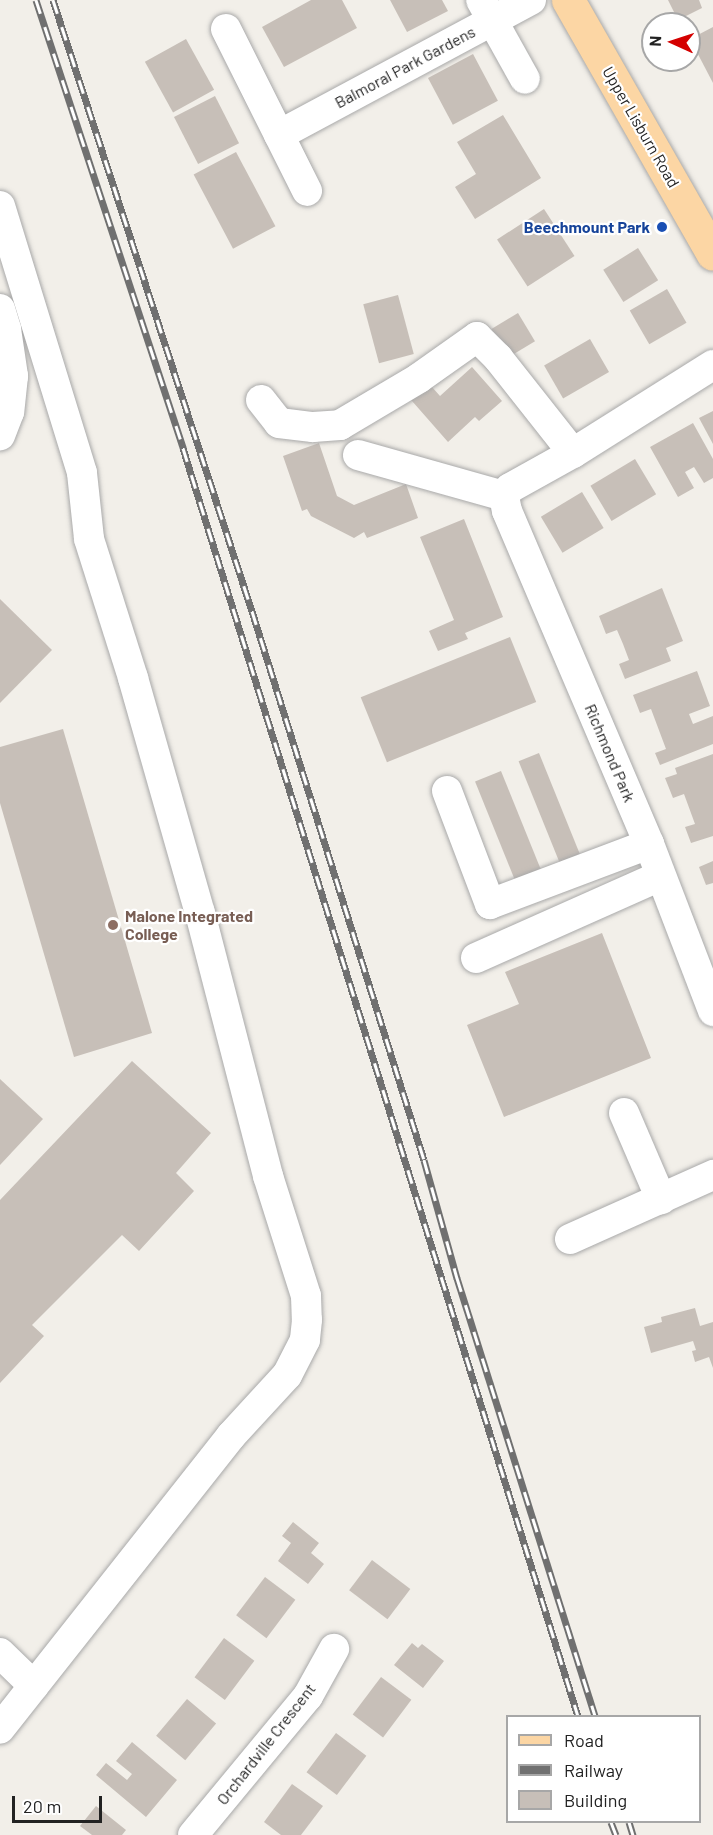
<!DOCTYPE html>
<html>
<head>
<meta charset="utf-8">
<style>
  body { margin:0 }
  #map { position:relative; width:713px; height:1835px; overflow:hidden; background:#f2efe9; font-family:Barlow,sans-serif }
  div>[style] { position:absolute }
  .building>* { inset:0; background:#c7bfb8; transform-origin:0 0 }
  .roads { filter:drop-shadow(0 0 2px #a9a9a9) drop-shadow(0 0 2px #a9a9a9) }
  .minor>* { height:30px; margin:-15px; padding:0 15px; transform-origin:15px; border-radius:15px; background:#fff }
  .major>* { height:33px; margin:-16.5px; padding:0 16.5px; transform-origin:16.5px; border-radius:16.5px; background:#fcd6a4 }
  .rail>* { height:7px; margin-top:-3.5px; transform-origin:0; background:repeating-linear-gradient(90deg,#fff 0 14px,#707070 0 28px); box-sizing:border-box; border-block:2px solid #707070 }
  .dots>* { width:16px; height:16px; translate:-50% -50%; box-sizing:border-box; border:3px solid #fff; border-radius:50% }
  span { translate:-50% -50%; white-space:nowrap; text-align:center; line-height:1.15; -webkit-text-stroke:4.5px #fff; paint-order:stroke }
  .street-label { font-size:16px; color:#222 }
  .transit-label { font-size:16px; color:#164399; font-weight:700 }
  .right { translate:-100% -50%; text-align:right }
  .education-label { font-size:16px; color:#785e54; font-weight:700 }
  .left { translate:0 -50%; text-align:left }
  .legend { position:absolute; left:506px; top:1715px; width:195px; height:108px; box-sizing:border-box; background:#fff; border:2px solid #a7a7a7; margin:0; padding:8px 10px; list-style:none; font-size:18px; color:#222 }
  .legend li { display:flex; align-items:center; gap:12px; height:30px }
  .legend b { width:30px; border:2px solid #a7a7a7 }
  .north { position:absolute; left:641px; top:12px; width:60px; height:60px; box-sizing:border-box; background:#fff; border:2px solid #a7a7a7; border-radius:50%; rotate:273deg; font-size:16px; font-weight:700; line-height:24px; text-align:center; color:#222 }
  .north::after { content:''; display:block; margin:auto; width:21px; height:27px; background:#d40000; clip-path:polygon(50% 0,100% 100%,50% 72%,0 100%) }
  .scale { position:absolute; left:12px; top:1796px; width:90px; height:27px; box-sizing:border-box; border:3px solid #222; border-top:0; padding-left:8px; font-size:18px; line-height:21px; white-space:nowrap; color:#222; -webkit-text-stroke:4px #fff; paint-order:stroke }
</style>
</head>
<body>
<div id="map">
  <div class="building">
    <div style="clip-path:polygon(311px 0,342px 0,357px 28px,284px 67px,262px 27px)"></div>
    <div style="clip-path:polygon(390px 0,442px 0,448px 11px,407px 32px)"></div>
    <div style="clip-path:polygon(668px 0,699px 0,702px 8px,678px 20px)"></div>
    <div style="clip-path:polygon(713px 27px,713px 83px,690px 39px)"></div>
    <div style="left:186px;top:39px;width:58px;height:47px;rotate:61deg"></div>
    <div style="left:473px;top:54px;width:53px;height:51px;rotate:62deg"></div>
    <div style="left:215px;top:96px;width:53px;height:46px;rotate:63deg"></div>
    <div style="clip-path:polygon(503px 115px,541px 178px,475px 219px,455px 187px,476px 174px,457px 142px)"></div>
    <div style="left:236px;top:152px;width:84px;height:48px;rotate:62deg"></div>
    <div style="left:544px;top:209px;width:56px;height:56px;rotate:57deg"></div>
    <div style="left:638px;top:248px;width:38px;height:41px;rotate:58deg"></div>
    <div style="left:667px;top:289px;width:39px;height:43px;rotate:60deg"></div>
    <div style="left:398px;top:295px;width:61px;height:36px;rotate:75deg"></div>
    <div style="left:518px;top:313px;width:33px;height:31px;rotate:59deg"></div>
    <div style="left:590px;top:339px;width:38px;height:53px;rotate:60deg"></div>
    <div style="clip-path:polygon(472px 367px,502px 401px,479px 421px,475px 417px,448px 442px,405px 393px,423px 377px,440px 396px)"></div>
    <div style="clip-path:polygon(713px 411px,713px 444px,699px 418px)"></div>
    <div style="clip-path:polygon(693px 423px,713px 459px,713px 478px,704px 483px,694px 467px,685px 472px,694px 488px,678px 497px,650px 447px)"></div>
    <div style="clip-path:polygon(319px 443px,337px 496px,354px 505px,406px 484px,418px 518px,367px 538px,364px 532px,354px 538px,311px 516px,307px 509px,302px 511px,283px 456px)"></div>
    <div style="left:635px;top:459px;width:41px;height:52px;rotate:59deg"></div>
    <div style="left:582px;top:492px;width:42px;height:48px;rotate:59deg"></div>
    <div style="clip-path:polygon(464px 519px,503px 617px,465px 633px,468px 639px,438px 651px,429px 631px,454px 620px,420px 537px)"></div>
    <div style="clip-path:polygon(662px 588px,683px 641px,666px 648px,671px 661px,625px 679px,619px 664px,629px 660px,623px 644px,617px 630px,606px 634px,599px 616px)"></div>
    <div style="clip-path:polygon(0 599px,52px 650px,0 703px)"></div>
    <div style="left:510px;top:637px;width:70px;height:161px;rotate:68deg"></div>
    <div style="clip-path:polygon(697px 671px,710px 706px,689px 714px,693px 724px,713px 716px,713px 744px,660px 765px,655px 753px,666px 749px,651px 709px,640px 713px,633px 695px)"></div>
    <div style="clip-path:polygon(63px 729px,152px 1033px,74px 1057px,0 803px,0 747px)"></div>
    <div style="left:539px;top:753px;width:116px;height:22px;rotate:68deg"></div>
    <div style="clip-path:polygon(713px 754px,713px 836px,691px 843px,685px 827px,695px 824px,684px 794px,673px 798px,665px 778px,677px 774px,675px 768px)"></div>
    <div style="left:501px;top:771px;width:112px;height:28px;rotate:68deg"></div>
    <div style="clip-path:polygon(713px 861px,713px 883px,706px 885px,699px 867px)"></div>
    <div style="clip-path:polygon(602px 933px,651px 1058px,504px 1117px,467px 1025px,519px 1004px,505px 972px)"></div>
    <div style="clip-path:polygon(132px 1061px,211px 1133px,176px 1173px,194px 1191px,139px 1251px,122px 1235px,32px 1325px,44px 1336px,0 1383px,0 1200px)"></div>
    <div style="clip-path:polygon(0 1079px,43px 1119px,0 1165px)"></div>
    <div style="clip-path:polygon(695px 1308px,700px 1326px,713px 1322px,713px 1368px,709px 1357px,695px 1362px,692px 1351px,696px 1350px,693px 1341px,651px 1353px,644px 1327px,662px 1322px,661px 1317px)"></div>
    <div style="clip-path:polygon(293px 1522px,319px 1543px,311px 1553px,324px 1564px,308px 1584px,278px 1561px,291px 1543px,282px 1536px)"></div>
    <div style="left:372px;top:1560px;width:48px;height:38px;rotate:37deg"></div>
    <div style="left:265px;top:1577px;width:38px;height:48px;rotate:37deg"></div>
    <div style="left:224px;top:1638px;width:38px;height:49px;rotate:37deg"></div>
    <div style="clip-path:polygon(412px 1643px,418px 1648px,422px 1644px,444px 1661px,423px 1688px,394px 1665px)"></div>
    <div style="left:381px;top:1677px;width:38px;height:47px;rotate:37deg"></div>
    <div style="left:187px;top:1699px;width:38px;height:48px;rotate:40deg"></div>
    <div style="left:336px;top:1733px;width:38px;height:49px;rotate:37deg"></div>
    <div style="clip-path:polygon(132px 1742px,177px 1780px,146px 1817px,96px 1775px,106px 1763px,127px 1780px,132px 1774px,116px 1761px)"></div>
    <div style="clip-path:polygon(292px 1784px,323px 1806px,301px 1835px,281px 1835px,264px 1822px)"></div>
    <div style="clip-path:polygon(96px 1806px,126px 1830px,122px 1835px,92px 1835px,80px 1826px)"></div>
  </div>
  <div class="roads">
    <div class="minor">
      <div style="left:481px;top:0;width:90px;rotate:60.9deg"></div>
      <div style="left:226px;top:29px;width:181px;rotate:63.4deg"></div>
      <div style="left:279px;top:135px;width:286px;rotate:-28.2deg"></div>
      <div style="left:0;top:206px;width:279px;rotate:72.9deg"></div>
      <div style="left:82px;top:473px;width:66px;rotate:83.9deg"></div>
      <div style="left:89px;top:539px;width:146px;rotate:72.4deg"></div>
      <div style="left:133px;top:678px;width:244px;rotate:74.1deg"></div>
      <div style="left:200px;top:913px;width:272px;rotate:75.5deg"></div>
      <div style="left:268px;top:1176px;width:126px;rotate:72.4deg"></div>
      <div style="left:306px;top:1296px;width:24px;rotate:88deg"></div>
      <div style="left:307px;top:1320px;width:20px;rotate:96deg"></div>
      <div style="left:305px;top:1340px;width:39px;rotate:117deg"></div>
      <div style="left:287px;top:1375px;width:83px;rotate:132.6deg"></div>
      <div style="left:231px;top:1436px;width:373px;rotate:128.3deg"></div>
      <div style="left:0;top:309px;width:21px;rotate:73deg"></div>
      <div style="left:6px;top:329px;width:48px;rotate:81.5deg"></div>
      <div style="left:13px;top:376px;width:36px;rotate:96deg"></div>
      <div style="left:9px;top:412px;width:25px;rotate:111deg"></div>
      <div style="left:261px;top:400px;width:29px;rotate:52deg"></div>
      <div style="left:279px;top:423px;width:34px;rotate:7deg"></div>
      <div style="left:313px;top:427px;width:27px;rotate:-4deg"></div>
      <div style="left:340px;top:425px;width:92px;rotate:-30.7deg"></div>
      <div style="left:419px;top:378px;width:71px;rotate:-35.3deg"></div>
      <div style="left:477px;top:337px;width:30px;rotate:45deg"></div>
      <div style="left:498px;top:358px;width:121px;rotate:51.7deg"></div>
      <div style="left:358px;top:455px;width:152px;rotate:15.7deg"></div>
      <div style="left:504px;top:496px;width:15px;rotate:79deg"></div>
      <div style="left:507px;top:511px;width:362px;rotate:66.9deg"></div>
      <div style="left:649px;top:844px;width:179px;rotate:69deg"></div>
      <div style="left:504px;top:496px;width:10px;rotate:-53deg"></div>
      <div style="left:510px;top:488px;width:72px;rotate:-29.1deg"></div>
      <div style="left:573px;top:453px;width:165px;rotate:-32.2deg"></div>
      <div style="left:447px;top:791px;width:121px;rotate:69.2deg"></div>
      <div style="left:490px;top:904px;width:170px;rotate:-20.7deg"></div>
      <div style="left:476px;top:958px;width:201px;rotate:-24deg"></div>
      <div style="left:624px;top:1113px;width:94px;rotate:66.7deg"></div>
      <div style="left:570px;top:1239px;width:157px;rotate:-24.1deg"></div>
      <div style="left:0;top:1653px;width:47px;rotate:44.1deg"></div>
      <div style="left:193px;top:1835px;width:180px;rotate:-50.4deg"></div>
      <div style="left:308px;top:1696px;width:54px;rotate:-61deg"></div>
    </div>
    <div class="major">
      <div style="left:568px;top:0;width:292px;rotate:60.3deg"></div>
    </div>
  </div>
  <div class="rail">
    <div style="left:36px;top:0;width:472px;rotate:71.8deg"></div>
    <div style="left:183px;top:448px;width:1328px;rotate:72.7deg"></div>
    <div style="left:53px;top:0;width:643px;rotate:71.96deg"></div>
    <div style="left:252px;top:611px;width:575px;rotate:72.6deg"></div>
    <div style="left:424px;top:1160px;width:123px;rotate:74.4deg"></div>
    <div style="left:457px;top:1278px;width:459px;rotate:72.5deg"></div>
    <div style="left:611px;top:1822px;width:14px;rotate:69deg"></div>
    <div style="left:629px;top:1822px;width:14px;rotate:73deg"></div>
  </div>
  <div class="dots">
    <div style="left:662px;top:227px;background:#1a4fb4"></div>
    <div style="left:113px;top:925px;background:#8d6e63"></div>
  </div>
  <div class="street-label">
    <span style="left:405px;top:67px;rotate:-28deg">Balmoral Park Gardens</span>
    <span style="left:641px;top:127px;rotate:60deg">Upper Lisburn Road</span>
    <span style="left:610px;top:753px;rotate:67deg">Richmond Park</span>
    <span style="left:266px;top:1744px;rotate:-52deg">Orchardville Crescent</span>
  </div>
  <div class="transit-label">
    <span class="right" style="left:650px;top:227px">Beechmount Park</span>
  </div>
  <div class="education-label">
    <span class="left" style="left:125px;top:925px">Malone Integrated<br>College</span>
  </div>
  <ul class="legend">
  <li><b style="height:8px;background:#fcd6a4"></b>Road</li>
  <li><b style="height:8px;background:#707070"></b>Railway</li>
  <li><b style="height:16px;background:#c7bfb8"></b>Building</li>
  </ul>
  <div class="north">N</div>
  <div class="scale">20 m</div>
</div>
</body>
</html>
